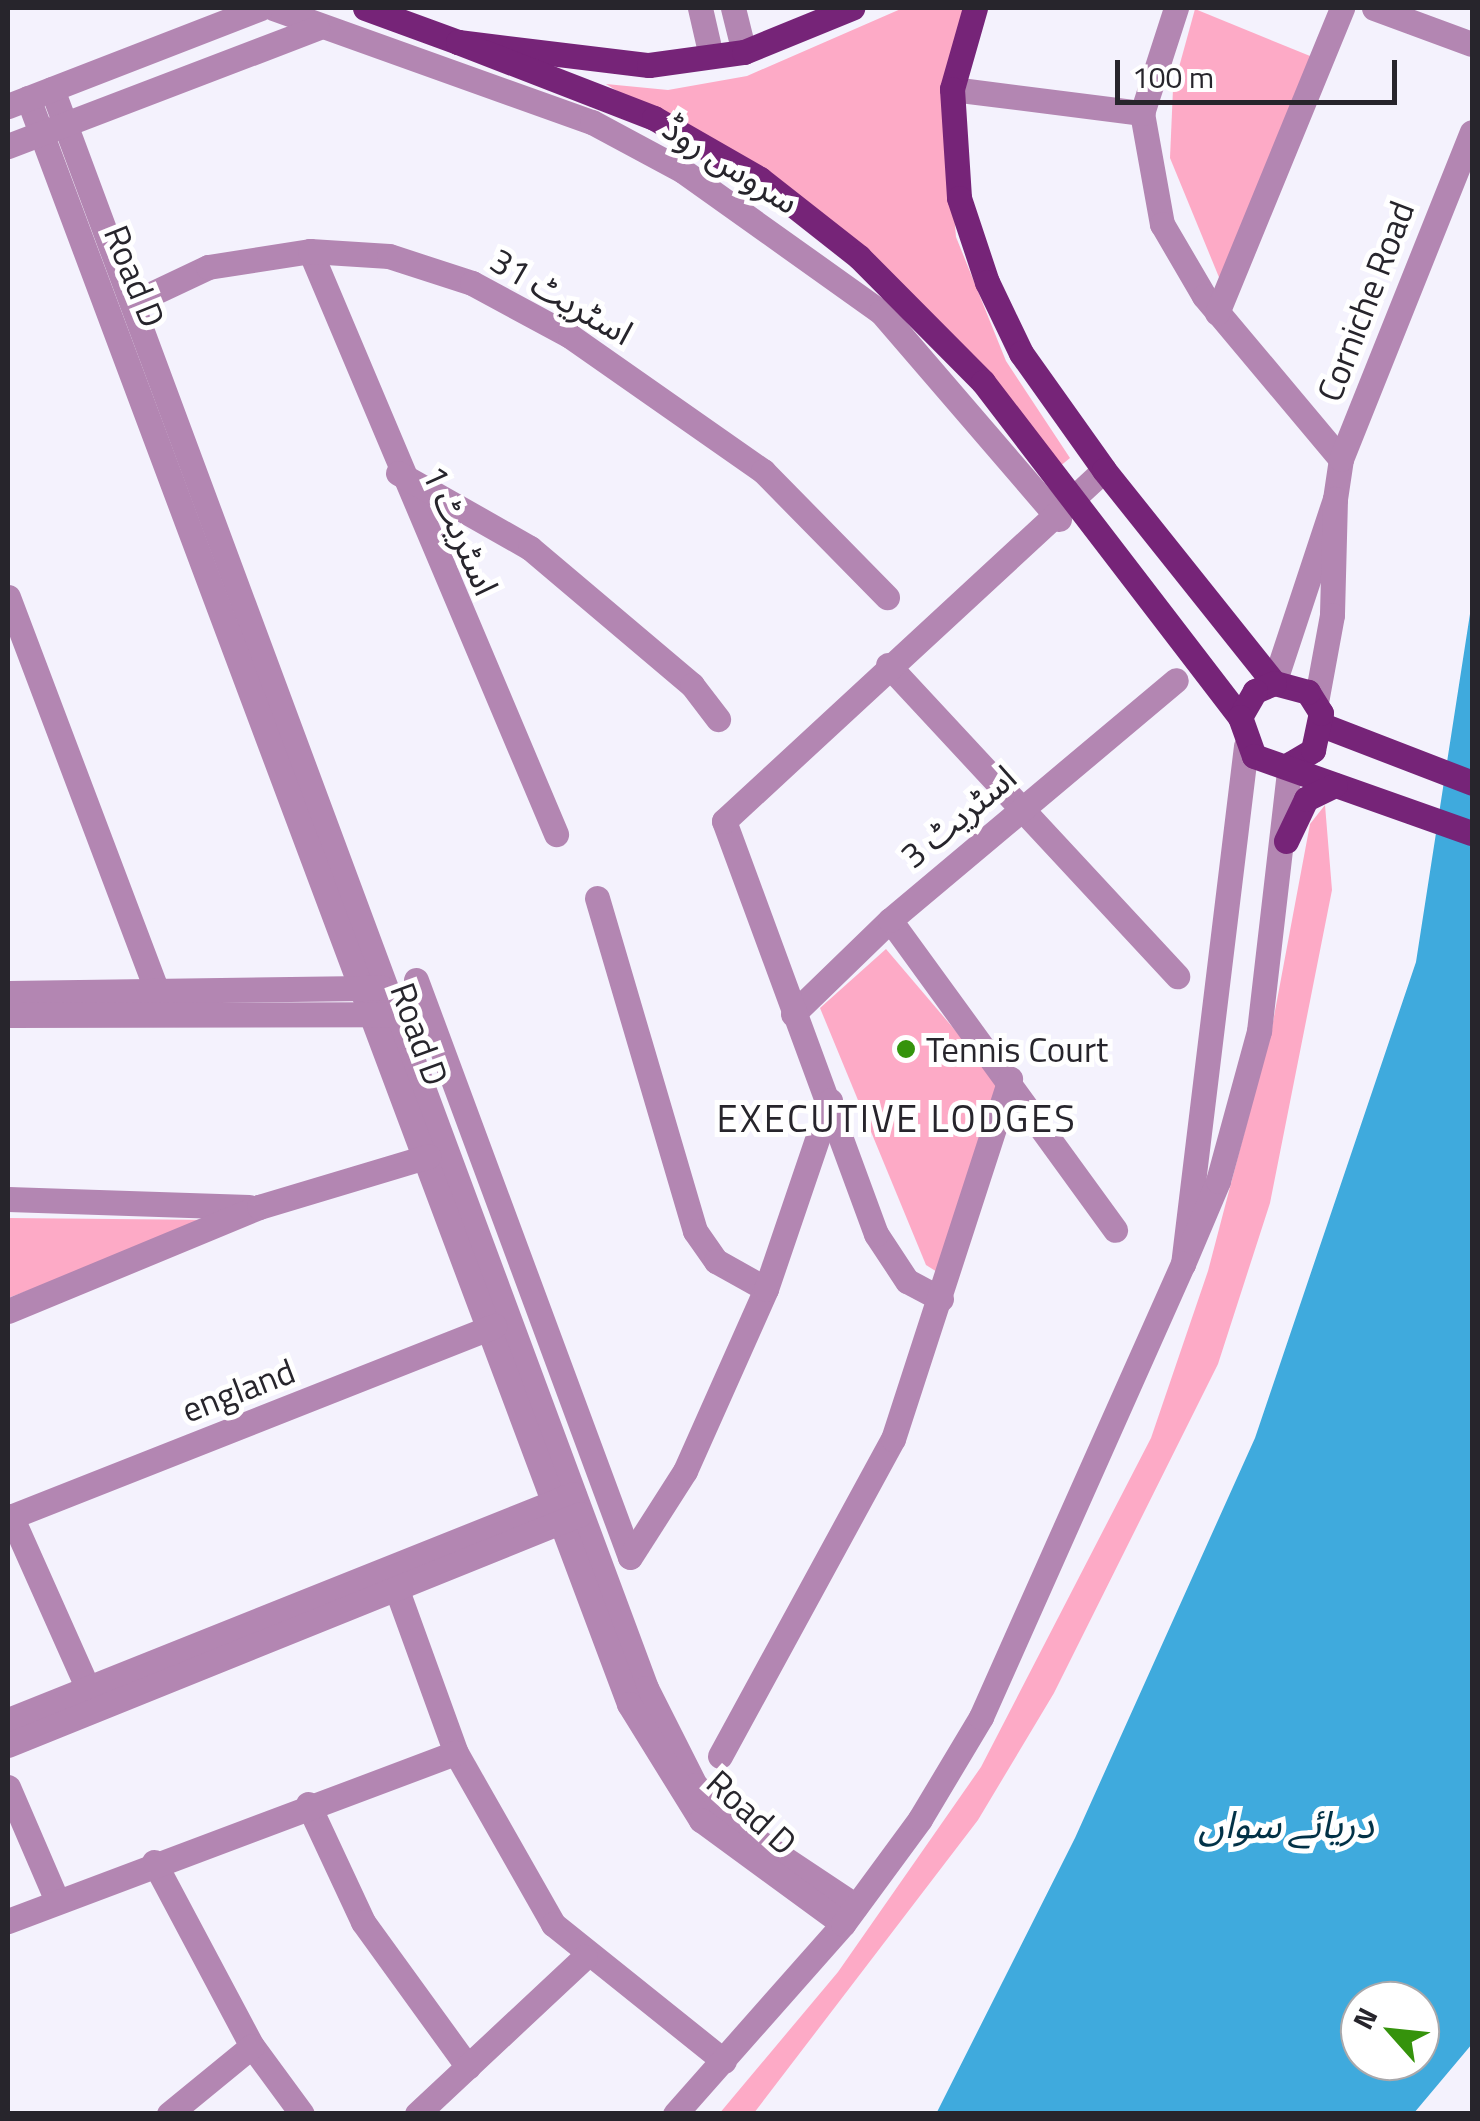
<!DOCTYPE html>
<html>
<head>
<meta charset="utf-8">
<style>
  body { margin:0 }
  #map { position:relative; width:1480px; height:2121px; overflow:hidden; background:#f4f2fd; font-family:"Titillium Web","Noto Sans Arabic",sans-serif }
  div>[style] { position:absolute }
  .green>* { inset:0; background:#fdaac6 }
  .water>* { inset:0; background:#3faadd }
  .minor>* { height:25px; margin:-12.5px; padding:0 12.5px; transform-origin:12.5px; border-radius:12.5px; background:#b386b2 }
  .major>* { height:25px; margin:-12.5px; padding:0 12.5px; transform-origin:12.5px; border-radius:12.5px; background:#762478 }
  .dots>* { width:28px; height:28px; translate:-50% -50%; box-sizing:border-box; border:5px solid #fff; border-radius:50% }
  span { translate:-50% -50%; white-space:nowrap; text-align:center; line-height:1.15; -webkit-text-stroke:10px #fff; paint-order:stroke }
  .street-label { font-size:35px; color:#27252c }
  .poi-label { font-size:35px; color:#27252c }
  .left { translate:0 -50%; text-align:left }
  .neighbourhood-label { font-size:38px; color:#27252c; letter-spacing:2.5px }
  .water-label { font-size:38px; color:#023247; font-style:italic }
  .frame { position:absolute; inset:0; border:10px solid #27252c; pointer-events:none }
  .north { position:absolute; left:1340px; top:1981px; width:100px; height:100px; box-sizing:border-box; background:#fff; border:2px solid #a9a8ab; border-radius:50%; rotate:297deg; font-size:28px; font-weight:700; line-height:40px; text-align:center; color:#27252c }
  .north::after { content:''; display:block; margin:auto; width:35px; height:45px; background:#35930c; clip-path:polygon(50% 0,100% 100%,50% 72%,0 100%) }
  .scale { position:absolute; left:1115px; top:60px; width:282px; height:45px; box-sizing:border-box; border:5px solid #27252c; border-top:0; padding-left:12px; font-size:30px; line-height:35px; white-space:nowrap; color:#27252c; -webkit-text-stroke:8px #fff; paint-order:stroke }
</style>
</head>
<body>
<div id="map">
  <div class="green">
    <div style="clip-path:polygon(903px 8px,966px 8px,946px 120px,956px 237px,1006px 361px,1070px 458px,1059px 467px,855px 241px,606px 84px,668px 90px,747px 76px)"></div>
    <div style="clip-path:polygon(1195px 9px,1315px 58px,1223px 287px,1170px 158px,1173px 89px)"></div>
    <div style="clip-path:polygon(1325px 805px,1332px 890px,1270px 1203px,1218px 1364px,1054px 1693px,978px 1820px,754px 2113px,719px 2114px,838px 1972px,981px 1767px,1151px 1438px,1208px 1271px,1272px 1027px,1310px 824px)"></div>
    <div style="clip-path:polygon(886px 949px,1000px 1083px,942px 1275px,926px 1265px,820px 1008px)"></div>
    <div style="clip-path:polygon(8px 1218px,218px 1220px,8px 1298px)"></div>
  </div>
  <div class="water">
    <div style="clip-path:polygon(evenodd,1472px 601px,1472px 2044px,1414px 2113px,936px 2114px,1075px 1838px,1255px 1438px,1416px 962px,1472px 601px,1360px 2001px,1420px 2001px,1420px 2061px,1360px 2061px,1360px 2001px)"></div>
  </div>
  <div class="minor">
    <div style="left:273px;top:8px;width:339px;rotate:19.7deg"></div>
    <div style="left:592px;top:122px;width:103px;rotate:28.3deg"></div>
    <div style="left:683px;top:171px;width:243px;rotate:35.5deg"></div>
    <div style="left:881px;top:312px;width:273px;rotate:49.3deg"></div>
    <div style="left:700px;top:8px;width:49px;rotate:77.1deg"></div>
    <div style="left:733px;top:8px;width:45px;rotate:76deg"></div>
    <div style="left:1176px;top:8px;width:110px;rotate:107.9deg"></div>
    <div style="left:1142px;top:113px;width:113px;rotate:79.8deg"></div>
    <div style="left:1162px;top:224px;width:83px;rotate:59.7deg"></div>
    <div style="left:1204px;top:296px;width:213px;rotate:50deg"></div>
    <div style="left:1374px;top:8px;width:104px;rotate:20.2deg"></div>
    <div style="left:52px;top:89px;width:1706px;rotate:69.62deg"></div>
    <div style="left:646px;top:1688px;width:109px;rotate:63.2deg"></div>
    <div style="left:695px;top:1785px;width:81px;rotate:42deg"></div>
    <div style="left:755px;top:1839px;width:121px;rotate:33.6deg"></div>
    <div style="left:952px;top:89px;width:192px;rotate:7.2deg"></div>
    <div style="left:28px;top:98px;width:1715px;rotate:69.48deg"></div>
    <div style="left:629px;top:1704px;width:137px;rotate:58.2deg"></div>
    <div style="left:701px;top:1820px;width:176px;rotate:36.2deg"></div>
    <div style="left:8px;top:106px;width:271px;rotate:-21.2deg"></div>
    <div style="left:8px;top:146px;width:331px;rotate:-20.9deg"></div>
    <div style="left:310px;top:251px;width:633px;rotate:67.12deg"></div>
    <div style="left:132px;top:303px;width:84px;rotate:-25.3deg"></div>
    <div style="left:208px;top:267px;width:103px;rotate:-8.9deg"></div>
    <div style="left:310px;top:251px;width:79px;rotate:3.6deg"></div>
    <div style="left:389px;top:256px;width:87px;rotate:18deg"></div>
    <div style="left:472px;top:283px;width:111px;rotate:28.4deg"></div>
    <div style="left:570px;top:336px;width:236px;rotate:35deg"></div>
    <div style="left:763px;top:471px;width:177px;rotate:45.5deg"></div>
    <div style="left:1217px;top:313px;width:330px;rotate:-67.7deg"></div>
    <div style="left:398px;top:473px;width:152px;rotate:29.6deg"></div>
    <div style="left:530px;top:548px;width:212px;rotate:40.2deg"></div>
    <div style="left:692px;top:685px;width:43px;rotate:52.6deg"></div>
    <div style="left:1335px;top:499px;width:40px;rotate:-81.5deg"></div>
    <div style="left:1341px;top:459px;width:352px;rotate:-68.2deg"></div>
    <div style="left:8px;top:597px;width:418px;rotate:69.3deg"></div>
    <div style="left:888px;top:665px;width:425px;rotate:47.1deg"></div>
    <div style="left:1274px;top:683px;width:194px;rotate:-71.7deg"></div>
    <div style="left:1335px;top:499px;width:116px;rotate:91.5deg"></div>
    <div style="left:1332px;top:615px;width:88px;rotate:100.4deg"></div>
    <div style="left:1246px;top:746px;width:522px;rotate:96.93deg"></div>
    <div style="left:1183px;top:1264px;width:90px;rotate:-67.1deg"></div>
    <div style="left:1218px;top:1181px;width:156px;rotate:-74.7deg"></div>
    <div style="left:1259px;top:1031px;width:269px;rotate:-83.4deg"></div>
    <div style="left:597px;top:898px;width:347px;rotate:73.6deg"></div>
    <div style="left:695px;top:1231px;width:37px;rotate:55deg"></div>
    <div style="left:716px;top:1261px;width:57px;rotate:29.2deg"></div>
    <div style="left:890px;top:920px;width:383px;rotate:54deg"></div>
    <div style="left:416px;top:980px;width:615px;rotate:69.65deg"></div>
    <div style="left:8px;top:993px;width:374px;rotate:-0.8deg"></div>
    <div style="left:793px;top:1014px;width:135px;rotate:-44.1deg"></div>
    <div style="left:890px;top:920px;width:373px;rotate:-40deg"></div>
    <div style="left:8px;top:1015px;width:382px;rotate:-0.1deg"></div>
    <div style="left:8px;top:1199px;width:241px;rotate:1.9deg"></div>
    <div style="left:941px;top:1299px;width:38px;rotate:-152deg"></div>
    <div style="left:907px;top:1281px;width:56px;rotate:-123.4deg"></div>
    <div style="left:876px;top:1234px;width:440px;rotate:-110.2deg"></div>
    <div style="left:724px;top:821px;width:517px;rotate:-42.73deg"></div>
    <div style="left:8px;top:1311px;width:272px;rotate:-22.5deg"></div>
    <div style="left:259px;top:1207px;width:177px;rotate:-16.7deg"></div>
    <div style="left:11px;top:1516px;width:189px;rotate:66deg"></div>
    <div style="left:8px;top:1518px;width:523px;rotate:-21.56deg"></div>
    <div style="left:630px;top:1557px;width:102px;rotate:-57.4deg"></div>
    <div style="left:685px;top:1471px;width:199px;rotate:-66deg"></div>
    <div style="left:766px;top:1289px;width:199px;rotate:-71.2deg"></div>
    <div style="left:398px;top:1593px;width:170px;rotate:70.1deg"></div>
    <div style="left:456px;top:1753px;width:197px;rotate:60.4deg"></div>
    <div style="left:553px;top:1924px;width:219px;rotate:38.7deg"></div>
    <div style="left:8px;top:1720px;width:609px;rotate:-21.77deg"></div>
    <div style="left:8px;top:1745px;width:617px;rotate:-21.99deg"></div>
    <div style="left:720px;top:1756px;width:361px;rotate:-61.4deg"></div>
    <div style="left:893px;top:1439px;width:379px;rotate:-72deg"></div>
    <div style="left:8px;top:1787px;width:124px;rotate:66.7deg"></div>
    <div style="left:308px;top:1804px;width:130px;rotate:65deg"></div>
    <div style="left:363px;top:1922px;width:179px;rotate:54.1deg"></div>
    <div style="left:154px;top:1862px;width:208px;rotate:62deg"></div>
    <div style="left:252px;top:2046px;width:84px;rotate:53.7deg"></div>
    <div style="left:8px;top:1921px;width:478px;rotate:-20.6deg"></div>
    <div style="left:169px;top:2114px;width:107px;rotate:-39.3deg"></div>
    <div style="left:417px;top:2114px;width:230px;rotate:-43.1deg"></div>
    <div style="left:675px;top:2114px;width:254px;rotate:-48.5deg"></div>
    <div style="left:843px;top:1924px;width:130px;rotate:-53.7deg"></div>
    <div style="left:920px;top:1819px;width:119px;rotate:-59.1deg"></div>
    <div style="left:981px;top:1717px;width:496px;rotate:-66deg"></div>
  </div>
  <div class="major">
    <div style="left:365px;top:8px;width:99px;rotate:20.1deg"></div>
    <div style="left:458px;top:42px;width:192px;rotate:6.9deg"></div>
    <div style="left:649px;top:65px;width:96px;rotate:-7.8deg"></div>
    <div style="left:744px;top:52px;width:117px;rotate:-22.2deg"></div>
    <div style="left:975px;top:8px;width:84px;rotate:105.9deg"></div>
    <div style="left:952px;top:89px;width:109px;rotate:86.3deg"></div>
    <div style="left:959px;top:198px;width:89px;rotate:71.6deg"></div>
    <div style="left:987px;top:282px;width:79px;rotate:64.4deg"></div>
    <div style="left:1021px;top:353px;width:143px;rotate:54.6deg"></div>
    <div style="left:1104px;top:470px;width:273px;rotate:51.4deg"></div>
    <div style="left:458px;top:42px;width:210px;rotate:21.2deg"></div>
    <div style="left:654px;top:118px;width:122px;rotate:29.9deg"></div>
    <div style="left:760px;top:179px;width:126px;rotate:38.2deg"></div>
    <div style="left:859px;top:257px;width:176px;rotate:45.2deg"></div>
    <div style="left:983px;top:382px;width:422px;rotate:52.5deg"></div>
    <div style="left:1322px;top:725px;width:161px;rotate:21.1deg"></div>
    <div style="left:1290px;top:764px;width:27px;rotate:-31deg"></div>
    <div style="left:1313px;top:750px;width:38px;rotate:-78deg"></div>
    <div style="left:1321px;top:713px;width:25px;rotate:-122deg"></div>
    <div style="left:1308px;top:692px;width:35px;rotate:-165deg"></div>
    <div style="left:1274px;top:683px;width:21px;rotate:157deg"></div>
    <div style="left:1255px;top:691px;width:30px;rotate:120deg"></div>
    <div style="left:1240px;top:717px;width:41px;rotate:70.3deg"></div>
    <div style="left:1254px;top:756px;width:231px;rotate:19.5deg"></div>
    <div style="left:1286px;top:841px;width:47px;rotate:-64.5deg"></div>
    <div style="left:1306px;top:799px;width:32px;rotate:-26deg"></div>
  </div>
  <div class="dots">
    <div style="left:906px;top:1049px;background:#35930c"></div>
  </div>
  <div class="street-label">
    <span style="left:731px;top:164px;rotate:32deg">سروس روڈ</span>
    <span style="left:135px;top:276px;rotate:68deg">Road D</span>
    <span style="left:562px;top:296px;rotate:30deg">اسٹریٹ 31</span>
    <span style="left:1365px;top:301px;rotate:-69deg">Corniche Road</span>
    <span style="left:461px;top:530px;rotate:66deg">اسٹریٹ 1</span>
    <span style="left:958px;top:816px;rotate:-40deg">اسٹریٹ 3</span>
    <span style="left:420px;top:1034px;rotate:70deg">Road D</span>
    <span style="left:238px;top:1390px;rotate:-21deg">england</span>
    <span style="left:752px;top:1812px;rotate:42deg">Road D</span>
  </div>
  <div class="poi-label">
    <span class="left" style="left:926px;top:1049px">Tennis Court</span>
  </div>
  <div class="neighbourhood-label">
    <span style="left:897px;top:1119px">EXECUTIVE LODGES</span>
  </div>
  <div class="water-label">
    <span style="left:1286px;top:1825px">دریائے سواں</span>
  </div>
  <div class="frame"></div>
  <div class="north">N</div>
  <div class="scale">100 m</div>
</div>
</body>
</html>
